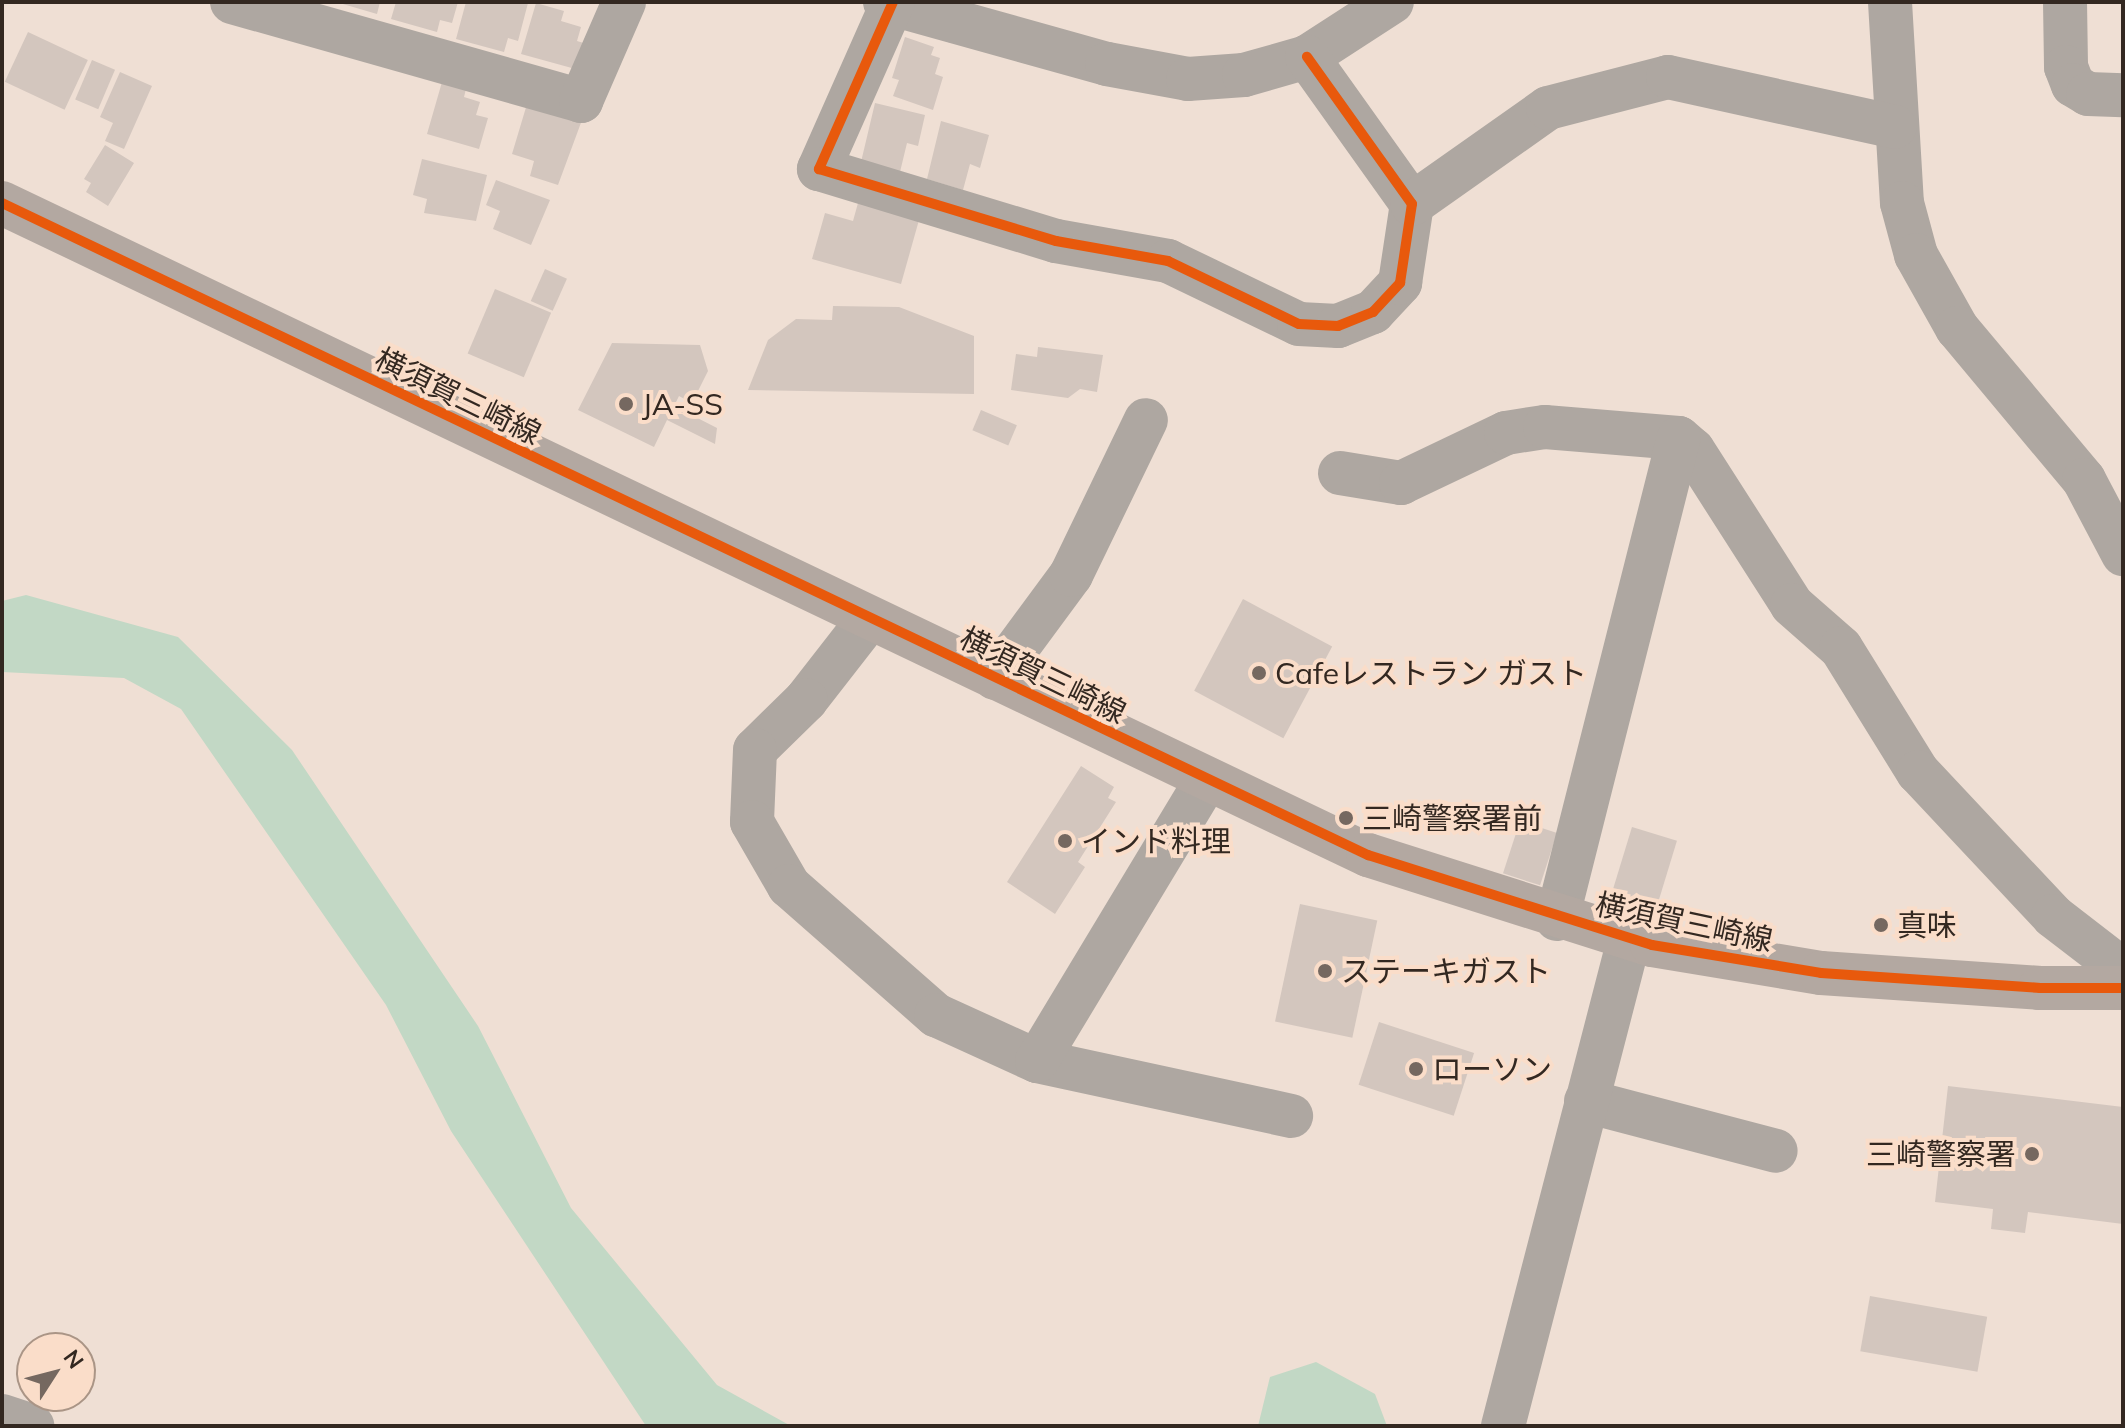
<!DOCTYPE html>
<html>
<head>
<meta charset="utf-8">
<style>
  body { margin:0 }
  #map { position:relative; width:2125px; height:1428px; overflow:hidden; background:#efdfd4; font-family:Mulish,"Noto Sans JP",sans-serif }
  div>[style] { position:absolute }
  .green>* { inset:0; background:#c2d8c5 }
  .building>* { inset:0; background:#d3c6be; transform-origin:0 0 }
  .minor>* { height:44px; margin:-22px; padding:0 22px; transform-origin:22px; border-radius:22px; background:#aea7a1 }
  .major>* { height:44px; margin:-22px; padding:0 22px; transform-origin:22px; border-radius:22px; background:#b3a8a1 }
  .cycleway>* { height:10px; margin:-5px; padding:0 5px; transform-origin:5px; border-radius:5px; background:#e8590c }
  .dots>* { width:22px; height:22px; translate:-50% -50%; box-sizing:border-box; border:4px solid #faddc9; border-radius:50% }
  span { translate:-50% -50%; white-space:nowrap; text-align:center; line-height:1.15; -webkit-text-stroke:8px #faddc9; paint-order:stroke }
  .street-label { font-size:30px; color:#332821 }
  .poi-label { font-size:30px; color:#332821 }
  .left { translate:0 -50%; text-align:left }
  .right { translate:-100% -50%; text-align:right }
  .frame { position:absolute; inset:0; border:4px solid #332821; pointer-events:none }
  .north { position:absolute; left:16px; top:1332px; width:80px; height:80px; box-sizing:border-box; background:#faddc9; border:2px solid #aa9586; border-radius:50%; rotate:54deg; font-size:22px; font-weight:700; line-height:32px; text-align:center; color:#332821 }
  .north::after { content:''; display:block; margin:auto; width:28px; height:36px; background:#756860; clip-path:polygon(50% 0,100% 100%,50% 72%,0 100%) }
</style>
</head>
<body>
<div id="map">
  <div class="green">
    <div style="clip-path:polygon(26px 595px,178px 637px,292px 750px,478px 1026px,571px 1208px,717px 1385px,791px 1426px,646px 1426px,451px 1131px,386px 1005px,181px 709px,124px 678px,2px 672px,2px 601px)"></div>
    <div style="clip-path:polygon(1316px 1362px,1375px 1394px,1387px 1426px,1258px 1426px,1270px 1377px)"></div>
  </div>
  <div class="building">
    <div style="clip-path:polygon(336px 2px,380px 2px,377px 14px)"></div>
    <div style="clip-path:polygon(396px 2px,458px 2px,452px 23px,440px 20px,437px 32px,391px 19px)"></div>
    <div style="clip-path:polygon(466px 2px,528px 3px,518px 41px,508px 38px,504px 52px,456px 39px)"></div>
    <div style="clip-path:polygon(536px 3px,564px 11px,561px 21px,581px 27px,577px 41px,587px 44px,579px 70px,521px 54px)"></div>
    <div style="left:28px;top:32px;width:66px;height:55px;rotate:25deg"></div>
    <div style="clip-path:polygon(905px 37px,934px 47px,931px 55px,940px 58px,935px 74px,943px 77px,933px 110px,893px 96px,899px 80px,892px 78px)"></div>
    <div style="left:92px;top:60px;width:25px;height:43px;rotate:23deg"></div>
    <div style="clip-path:polygon(120px 72px,152px 86px,124px 149px,105px 141px,113px 123px,100px 117px)"></div>
    <div style="clip-path:polygon(442px 82px,466px 89px,464px 97px,480px 102px,476px 115px,488px 118px,479px 149px,427px 134px)"></div>
    <div style="clip-path:polygon(875px 103px,925px 115px,918px 146px,907px 143px,900px 172px,861px 162px)"></div>
    <div style="clip-path:polygon(527px 104px,582px 120px,558px 185px,530px 176px,534px 161px,512px 154px)"></div>
    <div style="clip-path:polygon(941px 121px,989px 135px,980px 168px,970px 164px,963px 190px,927px 179px)"></div>
    <div style="clip-path:polygon(105px 145px,134px 163px,108px 206px,86px 192px,91px 183px,84px 179px)"></div>
    <div style="clip-path:polygon(422px 159px,487px 175px,476px 221px,424px 213px,427px 199px,413px 195px)"></div>
    <div style="clip-path:polygon(496px 180px,550px 200px,531px 245px,493px 229px,500px 211px,486px 205px)"></div>
    <div style="clip-path:polygon(858px 203px,919px 220px,901px 284px,812px 259px,825px 213px,853px 221px)"></div>
    <div style="left:545px;top:269px;width:24px;height:35px;rotate:24deg"></div>
    <div style="left:495px;top:289px;width:61px;height:70px;rotate:23deg"></div>
    <div style="clip-path:polygon(833px 306px,899px 307px,974px 336px,974px 394px,748px 390px,768px 340px,796px 319px,832px 320px)"></div>
    <div style="clip-path:polygon(612px 343px,700px 345px,708px 371px,692px 403px,679px 396px,674px 406px,717px 428px,715px 444px,667px 420px,654px 447px,578px 410px)"></div>
    <div style="clip-path:polygon(1038px 347px,1103px 355px,1097px 392px,1080px 389px,1068px 398px,1011px 390px,1016px 354px,1037px 357px)"></div>
    <div style="left:981px;top:410px;width:39px;height:22px;rotate:23deg"></div>
    <div style="left:1243px;top:599px;width:101px;height:104px;rotate:28deg"></div>
    <div style="clip-path:polygon(1081px 766px,1114px 787px,1108px 798px,1116px 802px,1078px 862px,1085px 867px,1055px 914px,1007px 882px)"></div>
    <div style="left:1520px;top:821px;width:39px;height:55px;rotate:18deg"></div>
    <div style="left:1632px;top:827px;width:47px;height:70px;rotate:17deg"></div>
    <div style="left:1300px;top:904px;width:79px;height:120px;rotate:12deg"></div>
    <div style="left:1379px;top:1022px;width:100px;height:66px;rotate:18deg"></div>
    <div style="clip-path:polygon(1948px 1086px,2123px 1107px,2123px 1224px,2028px 1212px,2025px 1233px,1991px 1229px,1993px 1209px,1935px 1202px)"></div>
    <div style="left:1870px;top:1296px;width:119px;height:56px;rotate:10deg"></div>
  </div>
  <div class="minor">
    <div style="left:232px;top:2px;width:363px;rotate:15.8deg"></div>
    <div style="left:581px;top:101px;width:108px;rotate:-66.5deg"></div>
    <div style="left:885px;top:2px;width:230px;rotate:15.6deg"></div>
    <div style="left:1107px;top:64px;width:82px;rotate:10.5deg"></div>
    <div style="left:1188px;top:79px;width:56px;rotate:-4.1deg"></div>
    <div style="left:1244px;top:75px;width:66px;rotate:-15.9deg"></div>
    <div style="left:1307px;top:57px;width:101px;rotate:-32.9deg"></div>
    <div style="left:893px;top:2px;width:183px;rotate:113.9deg"></div>
    <div style="left:819px;top:169px;width:248px;rotate:16.9deg"></div>
    <div style="left:1056px;top:241px;width:114px;rotate:10.1deg"></div>
    <div style="left:1168px;top:261px;width:145px;rotate:25.7deg"></div>
    <div style="left:1299px;top:324px;width:39px;rotate:3deg"></div>
    <div style="left:1338px;top:326px;width:38px;rotate:-22deg"></div>
    <div style="left:1373px;top:312px;width:40px;rotate:-47deg"></div>
    <div style="left:1400px;top:283px;width:80px;rotate:-81.4deg"></div>
    <div style="left:1412px;top:204px;width:181px;rotate:-125.5deg"></div>
    <div style="left:1890px;top:2px;width:201px;rotate:86.6deg"></div>
    <div style="left:1902px;top:203px;width:54px;rotate:74.9deg"></div>
    <div style="left:1916px;top:255px;width:84px;rotate:60.7deg"></div>
    <div style="left:1957px;top:328px;width:198px;rotate:50.1deg"></div>
    <div style="left:2084px;top:480px;width:84px;rotate:62.2deg"></div>
    <div style="left:2065px;top:2px;width:65px;rotate:89.1deg"></div>
    <div style="left:2066px;top:67px;width:19px;rotate:69deg"></div>
    <div style="left:2073px;top:85px;width:17px;rotate:31deg"></div>
    <div style="left:2088px;top:94px;width:35px;rotate:2deg"></div>
    <div style="left:1412px;top:204px;width:166px;rotate:-35.2deg"></div>
    <div style="left:1548px;top:108px;width:124px;rotate:-14.5deg"></div>
    <div style="left:1668px;top:77px;width:232px;rotate:12.4deg"></div>
    <div style="left:1340px;top:473px;width:62px;rotate:9.3deg"></div>
    <div style="left:1401px;top:483px;width:116px;rotate:-25.5deg"></div>
    <div style="left:1506px;top:433px;width:39px;rotate:-9deg"></div>
    <div style="left:1545px;top:427px;width:134px;rotate:4.7deg"></div>
    <div style="left:1679px;top:438px;width:18px;rotate:41deg"></div>
    <div style="left:1693px;top:450px;width:184px;rotate:57.4deg"></div>
    <div style="left:1792px;top:605px;width:65px;rotate:41.3deg"></div>
    <div style="left:1841px;top:648px;width:146px;rotate:58.2deg"></div>
    <div style="left:1918px;top:772px;width:197px;rotate:46.8deg"></div>
    <div style="left:2053px;top:916px;width:88px;rotate:37.6deg"></div>
    <div style="left:869px;top:619px;width:103px;rotate:127.9deg"></div>
    <div style="left:806px;top:700px;width:71px;rotate:135.6deg"></div>
    <div style="left:755px;top:750px;width:72px;rotate:92.4deg"></div>
    <div style="left:752px;top:822px;width:74px;rotate:60deg"></div>
    <div style="left:789px;top:886px;width:196px;rotate:41.3deg"></div>
    <div style="left:936px;top:1015px;width:111px;rotate:24.5deg"></div>
    <div style="left:1037px;top:1061px;width:260px;rotate:12.2deg"></div>
    <div style="left:995px;top:678px;width:128px;rotate:-53.6deg"></div>
    <div style="left:1071px;top:575px;width:172px;rotate:-64.2deg"></div>
    <div style="left:1557px;top:919px;width:496px;rotate:-75.8deg"></div>
    <div style="left:1037px;top:1061px;width:327px;rotate:-58.9deg"></div>
    <div style="left:1586px;top:1101px;width:196px;rotate:14.7deg"></div>
    <div style="left:2px;top:1416px;width:32px;rotate:18deg"></div>
    <div style="left:1503px;top:1426px;width:502px;rotate:-75.47deg"></div>
  </div>
  <div class="major">
    <div style="left:2px;top:203px;width:1514px;rotate:25.52deg"></div>
    <div style="left:1368px;top:855px;width:298px;rotate:17.6deg"></div>
    <div style="left:1652px;top:945px;width:171px;rotate:9.4deg"></div>
    <div style="left:1821px;top:973px;width:220px;rotate:3.9deg"></div>
    <div style="left:2040px;top:988px;width:83px"></div>
  </div>
  <div class="cycleway">
    <div style="left:893px;top:2px;width:183px;rotate:113.9deg"></div>
    <div style="left:819px;top:169px;width:248px;rotate:16.9deg"></div>
    <div style="left:1056px;top:241px;width:114px;rotate:10.1deg"></div>
    <div style="left:1168px;top:261px;width:145px;rotate:25.7deg"></div>
    <div style="left:1299px;top:324px;width:39px;rotate:3deg"></div>
    <div style="left:1338px;top:326px;width:38px;rotate:-22deg"></div>
    <div style="left:1373px;top:312px;width:40px;rotate:-47deg"></div>
    <div style="left:1400px;top:283px;width:80px;rotate:-81.4deg"></div>
    <div style="left:1412px;top:204px;width:181px;rotate:-125.5deg"></div>
    <div style="left:2px;top:203px;width:1514px;rotate:25.52deg"></div>
    <div style="left:1368px;top:855px;width:298px;rotate:17.6deg"></div>
    <div style="left:1652px;top:945px;width:171px;rotate:9.4deg"></div>
    <div style="left:1821px;top:973px;width:220px;rotate:3.9deg"></div>
    <div style="left:2040px;top:988px;width:83px"></div>
  </div>
  <div class="dots">
    <div style="left:626px;top:404px;background:#756860"></div>
    <div style="left:1259px;top:673px;background:#756860"></div>
    <div style="left:1346px;top:818px;background:#756860"></div>
    <div style="left:1065px;top:841px;background:#756860"></div>
    <div style="left:1881px;top:925px;background:#756860"></div>
    <div style="left:1325px;top:971px;background:#756860"></div>
    <div style="left:1416px;top:1069px;background:#756860"></div>
    <div style="left:2032px;top:1154px;background:#756860"></div>
  </div>
  <div class="street-label">
    <span style="left:458px;top:396px;rotate:26deg">横須賀三崎線</span>
    <span style="left:1043px;top:675px;rotate:26deg">横須賀三崎線</span>
    <span style="left:1684px;top:922px;rotate:12deg">横須賀三崎線</span>
  </div>
  <div class="poi-label">
    <span class="left" style="left:642px;top:404px">JA-SS</span>
    <span class="left" style="left:1275px;top:673px">Cafeレストラン ガスト</span>
    <span class="left" style="left:1362px;top:818px">三崎警察署前</span>
    <span class="left" style="left:1081px;top:841px">インド料理</span>
    <span class="left" style="left:1897px;top:925px">真味</span>
    <span class="left" style="left:1341px;top:971px">ステーキガスト</span>
    <span class="left" style="left:1432px;top:1069px">ローソン</span>
    <span class="right" style="left:2016px;top:1154px">三崎警察署</span>
  </div>
  <div class="frame"></div>
  <div class="north">N</div>
</div>
</body>
</html>
